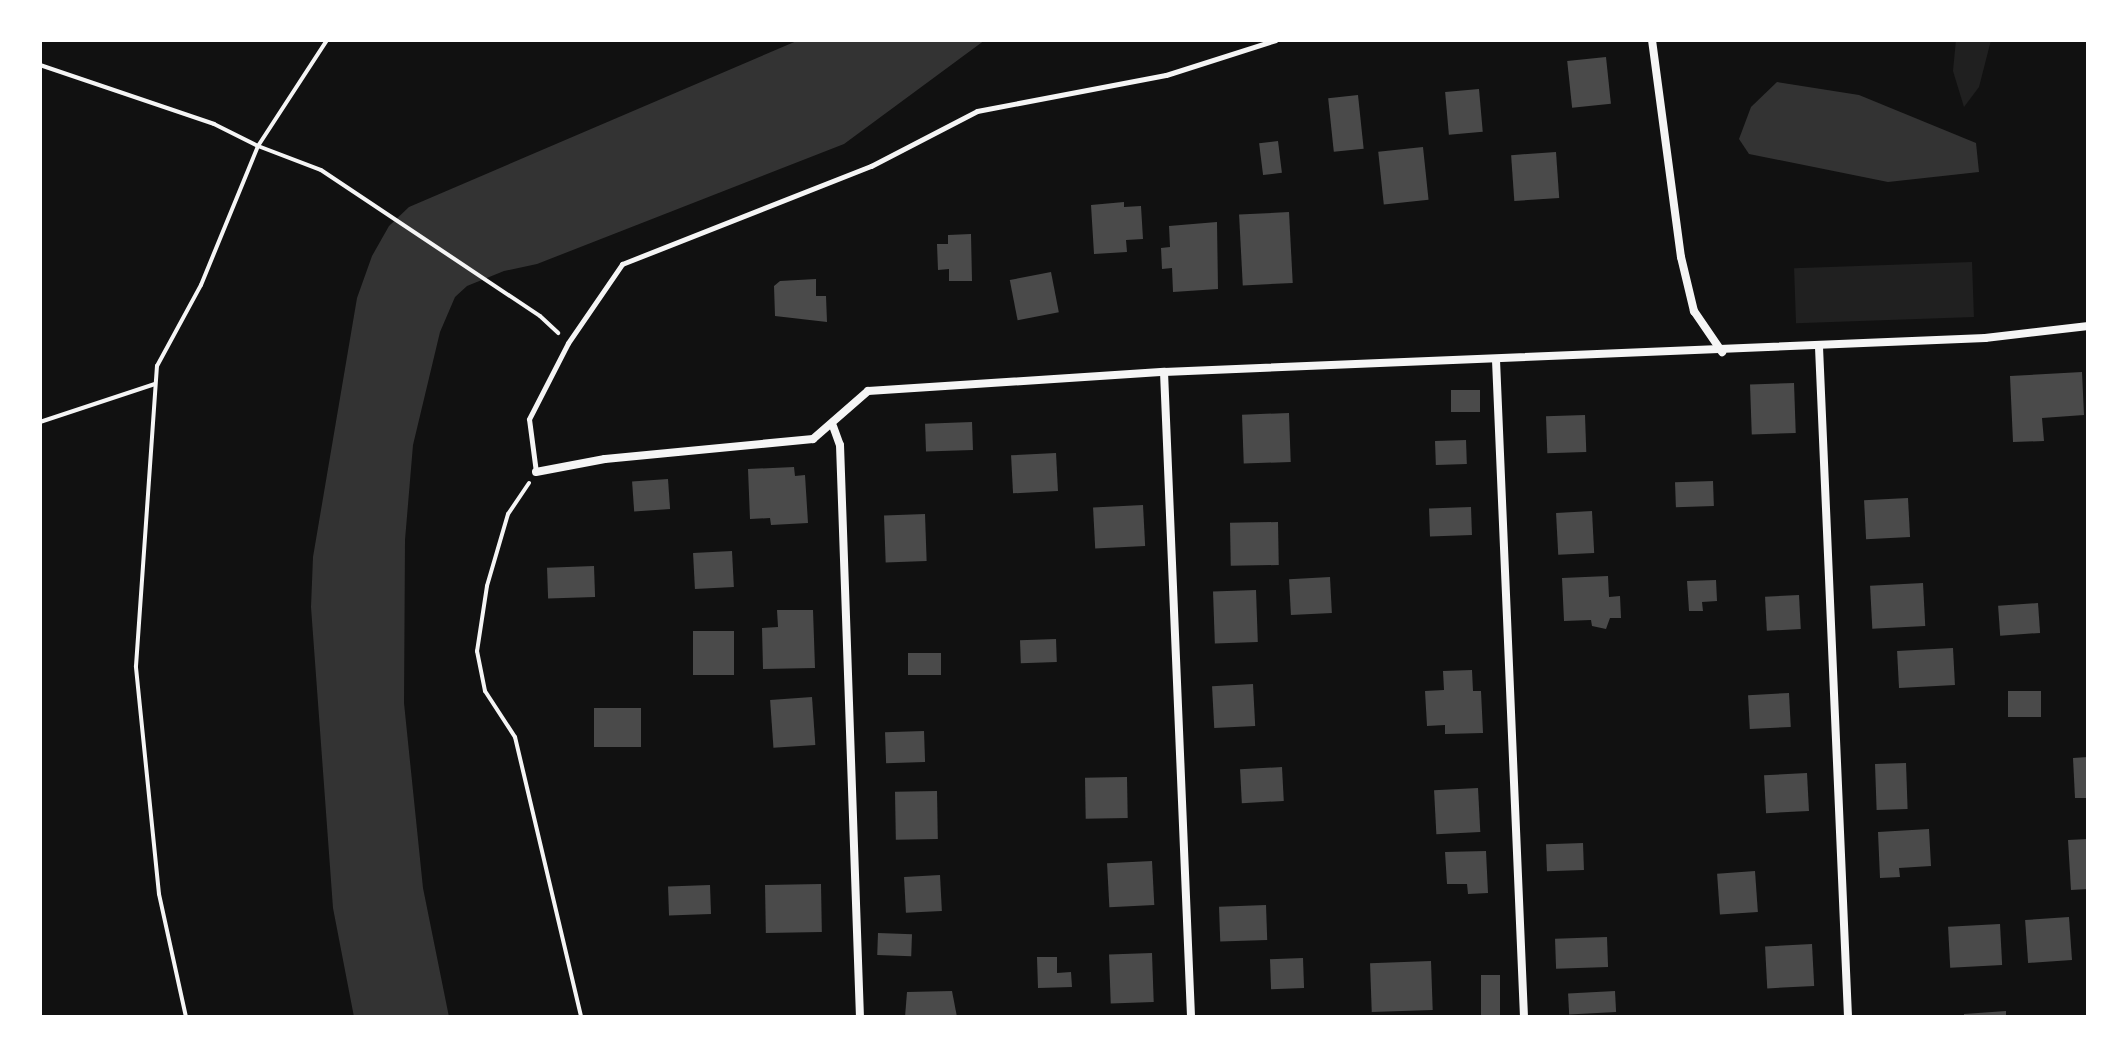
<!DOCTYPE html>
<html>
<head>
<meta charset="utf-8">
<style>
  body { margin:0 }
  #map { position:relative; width:2128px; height:1057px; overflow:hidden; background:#111; font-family:"Fira Sans Condensed",sans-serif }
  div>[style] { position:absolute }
  .green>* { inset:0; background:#202020; transform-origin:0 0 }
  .water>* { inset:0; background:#333 }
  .building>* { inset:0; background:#4a4a4a; transform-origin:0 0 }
  .path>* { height:4px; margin:-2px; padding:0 2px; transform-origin:2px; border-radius:2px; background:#f5f5f5 }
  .service>* { height:5px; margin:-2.5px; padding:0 2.5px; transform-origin:2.5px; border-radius:2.5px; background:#f5f5f5 }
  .minor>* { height:8px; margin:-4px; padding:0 4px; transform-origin:4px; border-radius:4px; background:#f5f5f5 }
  span { translate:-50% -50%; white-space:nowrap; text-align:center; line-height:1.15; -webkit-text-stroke:8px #fff; paint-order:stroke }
  .frame { position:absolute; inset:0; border:42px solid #fff; pointer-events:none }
</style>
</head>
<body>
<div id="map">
  <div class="green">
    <div style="clip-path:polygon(1956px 40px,1991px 40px,1979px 87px,1964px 107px,1953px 71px)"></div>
    <div style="left:1972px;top:262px;width:55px;height:178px;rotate:88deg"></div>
  </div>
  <div class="water">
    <div style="clip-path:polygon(799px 40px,985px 40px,844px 144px,537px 264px,504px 271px,467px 286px,455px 297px,440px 332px,413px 445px,405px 540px,404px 703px,423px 888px,449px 1017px,354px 1017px,333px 908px,311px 607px,313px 557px,357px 298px,372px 256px,389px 226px,409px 207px)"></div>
    <div style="clip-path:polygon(1777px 82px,1859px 95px,1976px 143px,1979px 172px,1888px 182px,1749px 154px,1739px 139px,1751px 107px)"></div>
  </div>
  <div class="building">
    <div style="left:1606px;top:57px;width:47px;height:39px;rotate:84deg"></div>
    <div style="left:1479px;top:89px;width:43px;height:34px;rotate:85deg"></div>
    <div style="left:1358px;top:95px;width:54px;height:30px;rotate:84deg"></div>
    <div style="left:1278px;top:141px;width:32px;height:19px;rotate:83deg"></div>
    <div style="left:1423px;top:147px;width:53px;height:45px;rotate:84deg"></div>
    <div style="left:1556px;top:152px;width:46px;height:45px;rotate:86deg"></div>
    <div style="clip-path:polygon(1124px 202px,1124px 207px,1141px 206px,1143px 239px,1126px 240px,1127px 252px,1094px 254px,1091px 205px)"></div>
    <div style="left:1289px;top:212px;width:71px;height:50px;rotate:87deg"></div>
    <div style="clip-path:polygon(1217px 222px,1218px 289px,1173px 292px,1172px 268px,1162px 269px,1161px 248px,1170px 247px,1169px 226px)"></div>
    <div style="clip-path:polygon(971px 234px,972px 281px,949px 281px,949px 269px,938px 270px,937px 244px,948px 244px,948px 235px)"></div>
    <div style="left:1051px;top:272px;width:41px;height:42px;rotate:79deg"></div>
    <div style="clip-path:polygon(816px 279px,816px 296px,826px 296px,827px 322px,775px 316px,774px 286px,780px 281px)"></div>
    <div style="clip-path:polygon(2082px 372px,2084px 415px,2042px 418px,2044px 441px,2013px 442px,2010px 376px)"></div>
    <div style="left:1794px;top:383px;width:50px;height:44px;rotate:88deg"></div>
    <div style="left:1480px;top:390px;width:22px;height:29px;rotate:90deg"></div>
    <div style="left:1289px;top:413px;width:49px;height:47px;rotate:88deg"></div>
    <div style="left:1585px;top:415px;width:37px;height:39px;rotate:88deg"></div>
    <div style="left:972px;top:422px;width:28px;height:47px;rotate:88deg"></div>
    <div style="left:1466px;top:440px;width:24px;height:31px;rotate:88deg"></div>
    <div style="left:1056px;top:453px;width:38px;height:45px;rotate:87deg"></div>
    <div style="clip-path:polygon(794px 467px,795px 476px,805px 475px,808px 523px,771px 525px,770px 518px,750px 519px,748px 469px)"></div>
    <div style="left:668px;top:479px;width:30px;height:36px;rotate:86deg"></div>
    <div style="left:1713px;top:481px;width:25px;height:38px;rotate:88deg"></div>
    <div style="left:1908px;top:498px;width:39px;height:44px;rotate:87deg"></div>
    <div style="left:1143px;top:505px;width:41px;height:50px;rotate:87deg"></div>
    <div style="left:1471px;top:507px;width:28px;height:42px;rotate:88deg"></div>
    <div style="left:1592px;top:511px;width:42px;height:36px;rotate:87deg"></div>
    <div style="left:925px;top:514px;width:47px;height:41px;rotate:88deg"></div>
    <div style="left:1278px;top:522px;width:43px;height:48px;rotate:89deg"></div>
    <div style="left:732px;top:551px;width:36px;height:39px;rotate:87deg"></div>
    <div style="left:594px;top:566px;width:31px;height:47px;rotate:88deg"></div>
    <div style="clip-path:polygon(1608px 576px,1609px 597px,1620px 596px,1621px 618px,1610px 618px,1606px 629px,1592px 626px,1591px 620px,1564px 621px,1562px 578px)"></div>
    <div style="left:1330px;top:577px;width:36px;height:41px;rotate:87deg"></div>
    <div style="clip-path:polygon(1716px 580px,1717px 601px,1702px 602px,1703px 611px,1689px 611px,1687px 581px)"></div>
    <div style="left:1923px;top:583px;width:43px;height:53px;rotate:87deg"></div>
    <div style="left:1256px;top:590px;width:52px;height:43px;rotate:88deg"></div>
    <div style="left:1799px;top:595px;width:34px;height:34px;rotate:87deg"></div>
    <div style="left:2038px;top:603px;width:30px;height:40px;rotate:86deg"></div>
    <div style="clip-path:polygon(777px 610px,813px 610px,815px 668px,763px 669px,762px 628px,778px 627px)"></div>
    <div style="left:693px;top:631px;width:41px;height:44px"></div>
    <div style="left:1056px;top:639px;width:23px;height:36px;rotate:88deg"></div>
    <div style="left:1953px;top:648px;width:37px;height:56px;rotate:87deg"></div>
    <div style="left:908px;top:653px;width:33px;height:22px"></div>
    <div style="clip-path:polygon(1472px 670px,1473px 691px,1481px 691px,1483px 733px,1445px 734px,1445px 725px,1427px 726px,1425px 691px,1444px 690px,1443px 671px)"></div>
    <div style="left:1253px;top:684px;width:42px;height:41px;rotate:87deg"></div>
    <div style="left:2008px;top:691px;width:33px;height:26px"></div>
    <div style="left:1789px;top:693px;width:34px;height:41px;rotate:87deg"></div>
    <div style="left:812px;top:697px;width:48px;height:42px;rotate:86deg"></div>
    <div style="left:594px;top:708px;width:47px;height:39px"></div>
    <div style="left:924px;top:731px;width:31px;height:39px;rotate:88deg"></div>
    <div style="clip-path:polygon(2088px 757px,2088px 798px,2075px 798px,2073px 758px)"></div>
    <div style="left:1906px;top:763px;width:46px;height:31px;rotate:88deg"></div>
    <div style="left:1282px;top:767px;width:34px;height:42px;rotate:87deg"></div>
    <div style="left:1807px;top:773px;width:38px;height:43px;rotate:87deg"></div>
    <div style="left:1127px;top:777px;width:41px;height:42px;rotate:89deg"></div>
    <div style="left:1478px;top:788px;width:44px;height:44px;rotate:87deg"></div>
    <div style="left:937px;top:791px;width:48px;height:42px;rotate:89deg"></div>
    <div style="clip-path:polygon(1929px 829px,1931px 866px,1899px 868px,1900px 877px,1880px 878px,1878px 832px)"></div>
    <div style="clip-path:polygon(2088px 839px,2088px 889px,2071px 890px,2068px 840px)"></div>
    <div style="left:1583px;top:843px;width:27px;height:37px;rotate:88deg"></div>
    <div style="clip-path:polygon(1486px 851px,1488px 893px,1468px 894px,1467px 884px,1447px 884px,1445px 852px)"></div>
    <div style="left:1152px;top:861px;width:44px;height:45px;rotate:87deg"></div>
    <div style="left:1755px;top:871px;width:41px;height:38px;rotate:86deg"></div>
    <div style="left:940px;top:875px;width:36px;height:36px;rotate:87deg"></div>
    <div style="left:821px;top:884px;width:48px;height:56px;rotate:89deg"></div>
    <div style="left:710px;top:885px;width:29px;height:42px;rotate:88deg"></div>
    <div style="left:1266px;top:905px;width:35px;height:47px;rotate:88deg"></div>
    <div style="left:2069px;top:917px;width:43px;height:44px;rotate:86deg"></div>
    <div style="left:2000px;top:924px;width:41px;height:52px;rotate:87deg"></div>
    <div style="left:878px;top:933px;width:34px;height:22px;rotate:2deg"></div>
    <div style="left:1607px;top:937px;width:30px;height:52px;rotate:88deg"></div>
    <div style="left:1812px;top:944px;width:42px;height:47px;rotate:87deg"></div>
    <div style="left:1152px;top:953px;width:49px;height:43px;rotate:88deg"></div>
    <div style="clip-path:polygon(1037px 957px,1057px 957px,1057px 973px,1071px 972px,1072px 987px,1038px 988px)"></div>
    <div style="left:1303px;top:958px;width:30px;height:33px;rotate:88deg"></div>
    <div style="left:1431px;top:961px;width:49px;height:61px;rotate:88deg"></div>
    <div style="left:1481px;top:975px;width:19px;height:42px"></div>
    <div style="clip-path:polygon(952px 991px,957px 1017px,905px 1017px,907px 992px)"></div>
    <div style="left:1615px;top:991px;width:21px;height:47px;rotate:87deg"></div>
    <div style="clip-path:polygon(2006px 1011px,2006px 1017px,1964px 1017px,1964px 1014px)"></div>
  </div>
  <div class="path">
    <div style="left:40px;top:65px;width:184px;rotate:18.7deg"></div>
    <div style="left:214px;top:124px;width:49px;rotate:26.6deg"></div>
    <div style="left:258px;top:146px;width:126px;rotate:-56.9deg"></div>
    <div style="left:40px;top:422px;width:121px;rotate:-18.3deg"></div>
    <div style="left:529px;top:483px;width:37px;rotate:124deg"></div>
    <div style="left:508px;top:514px;width:75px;rotate:106.3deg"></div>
    <div style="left:487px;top:586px;width:66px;rotate:98.7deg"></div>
    <div style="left:477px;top:651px;width:41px;rotate:78.7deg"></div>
    <div style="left:485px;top:691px;width:55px;rotate:56.9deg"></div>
    <div style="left:515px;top:737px;width:288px;rotate:76.7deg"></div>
    <div style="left:186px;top:1017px;width:126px;rotate:-102.4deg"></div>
    <div style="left:159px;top:894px;width:229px;rotate:-95.8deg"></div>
    <div style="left:136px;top:666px;width:301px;rotate:-86deg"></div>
    <div style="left:157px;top:366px;width:92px;rotate:-61.5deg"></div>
    <div style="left:201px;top:285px;width:150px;rotate:-67.7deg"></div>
    <div style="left:258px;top:146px;width:67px;rotate:20.9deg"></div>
    <div style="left:321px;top:170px;width:263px;rotate:33.7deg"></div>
    <div style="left:540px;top:316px;width:25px;rotate:43deg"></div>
  </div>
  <div class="service">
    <div style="left:536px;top:472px;width:53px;rotate:-97.5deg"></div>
    <div style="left:529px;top:419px;width:85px;rotate:-62.8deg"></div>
    <div style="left:568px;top:343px;width:96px;rotate:-55.6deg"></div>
    <div style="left:622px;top:264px;width:268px;rotate:-21.5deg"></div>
    <div style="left:871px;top:166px;width:119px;rotate:-27.4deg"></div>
    <div style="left:977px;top:111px;width:192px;rotate:-10.8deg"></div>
    <div style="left:1166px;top:75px;width:115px;rotate:-17.7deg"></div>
  </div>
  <div class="minor">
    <div style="left:1652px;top:40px;width:219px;rotate:82.4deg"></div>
    <div style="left:1681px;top:257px;width:56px;rotate:76.5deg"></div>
    <div style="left:1694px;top:311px;width:50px;rotate:55.7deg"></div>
    <div style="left:1819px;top:347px;width:671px;rotate:87.52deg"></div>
    <div style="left:1496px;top:360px;width:658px;rotate:87.56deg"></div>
    <div style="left:1164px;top:372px;width:646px;rotate:87.6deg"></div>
    <div style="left:833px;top:426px;width:20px;rotate:70deg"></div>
    <div style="left:840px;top:445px;width:572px;rotate:88deg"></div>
    <div style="left:536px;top:472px;width:70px;rotate:-10.7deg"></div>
    <div style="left:605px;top:459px;width:209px;rotate:-5.5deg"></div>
    <div style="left:813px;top:439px;width:73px;rotate:-41.1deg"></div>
    <div style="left:868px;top:391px;width:297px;rotate:-3.7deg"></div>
    <div style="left:1164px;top:372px;width:822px;rotate:-2.37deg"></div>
    <div style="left:1985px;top:338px;width:104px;rotate:-6.6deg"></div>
  </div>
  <div class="frame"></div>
</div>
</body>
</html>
